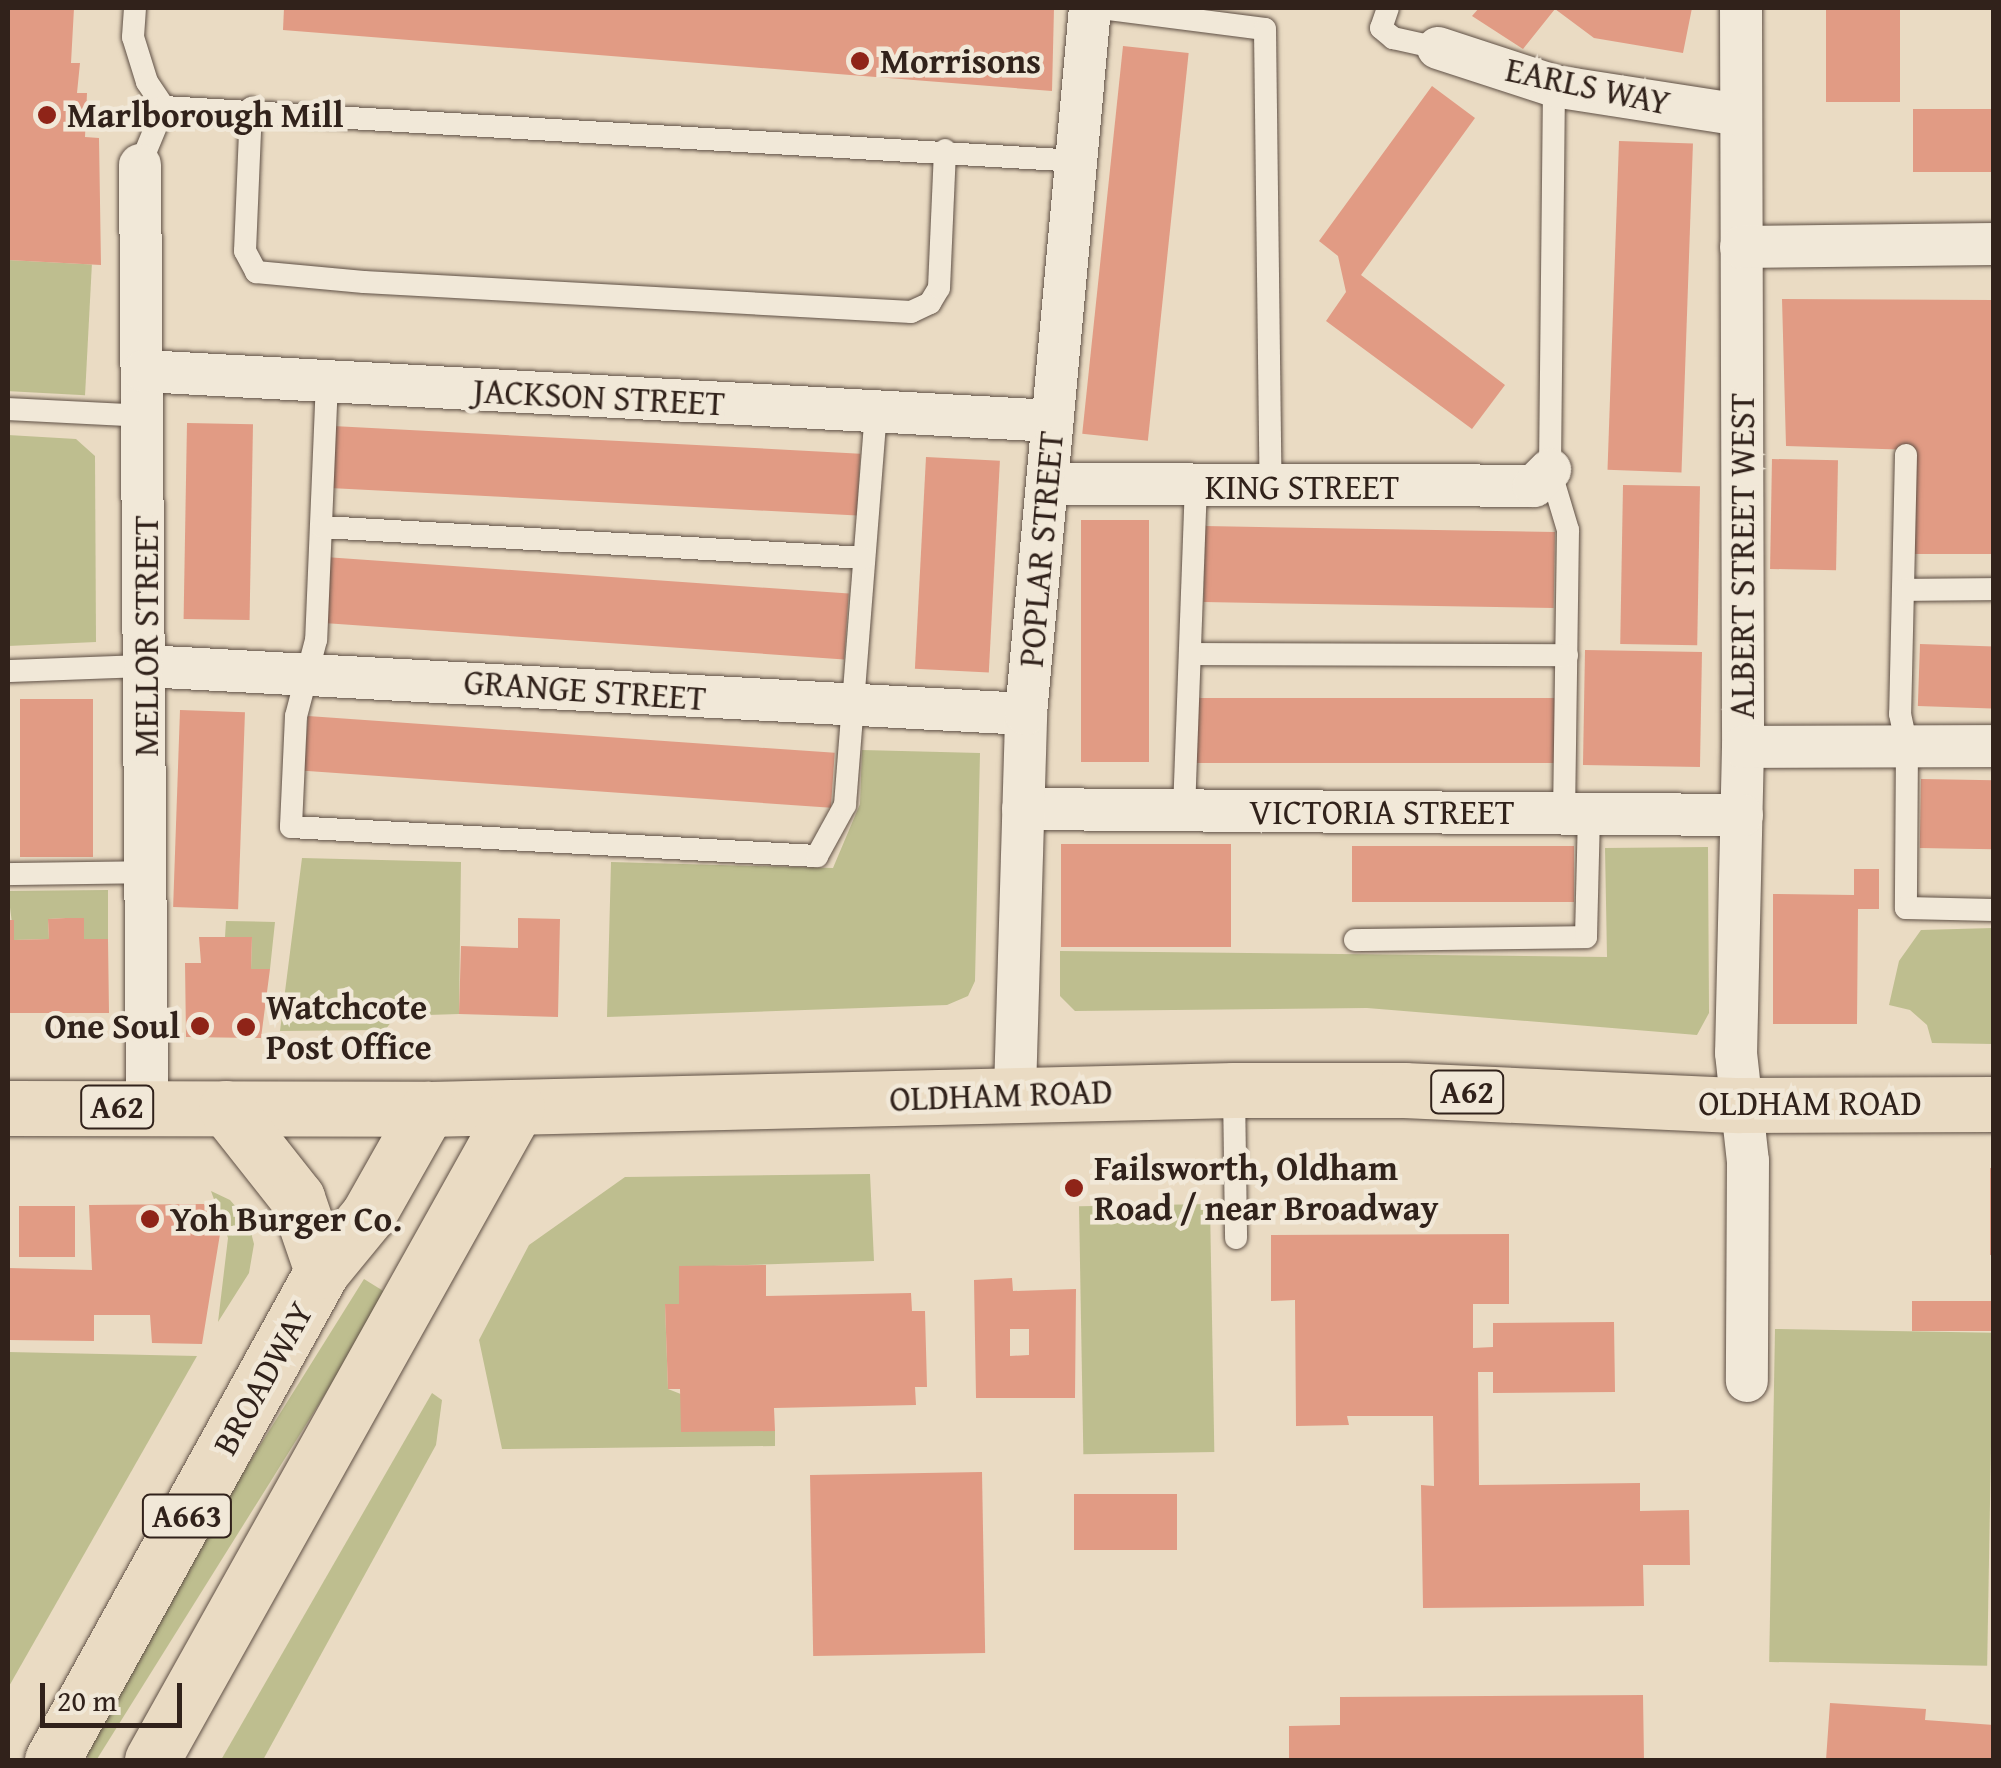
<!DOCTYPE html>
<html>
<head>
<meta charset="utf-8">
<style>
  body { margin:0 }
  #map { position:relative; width:2001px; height:1768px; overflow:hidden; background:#eadbc3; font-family:"Gentium Book Plus",serif }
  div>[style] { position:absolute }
  .green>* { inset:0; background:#bebe8f; transform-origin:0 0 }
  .building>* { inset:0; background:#e19b84; transform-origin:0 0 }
  .roads { filter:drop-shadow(0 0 2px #5f5045) drop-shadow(0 0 2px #5f5045) }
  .service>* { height:22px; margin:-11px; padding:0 11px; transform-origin:11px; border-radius:11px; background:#f1e8d8 }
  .minor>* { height:42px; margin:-21px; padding:0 21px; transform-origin:21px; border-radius:21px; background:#f1e8d8 }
  .trunk>* { height:55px; margin:-27.5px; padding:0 27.5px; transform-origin:27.5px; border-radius:27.5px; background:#eadbc3 }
  .dots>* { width:28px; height:28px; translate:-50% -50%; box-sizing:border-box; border:5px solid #f1e8d8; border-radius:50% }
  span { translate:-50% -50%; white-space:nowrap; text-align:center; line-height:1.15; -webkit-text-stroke:9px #f1e8d8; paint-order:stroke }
  .shield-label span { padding:2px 8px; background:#f1e8d8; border:2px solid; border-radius:8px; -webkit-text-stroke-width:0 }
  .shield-label { font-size:32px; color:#31221b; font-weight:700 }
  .poi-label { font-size:35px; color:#31221b; font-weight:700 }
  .left { translate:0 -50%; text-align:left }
  .right { translate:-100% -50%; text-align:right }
  .street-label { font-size:35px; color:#31221b }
  .frame { position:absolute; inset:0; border:10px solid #31221b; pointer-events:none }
  .scale { position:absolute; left:40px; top:1683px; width:142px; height:45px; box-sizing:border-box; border:5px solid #31221b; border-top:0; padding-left:12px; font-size:30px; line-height:35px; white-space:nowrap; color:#31221b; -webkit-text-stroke:8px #f1e8d8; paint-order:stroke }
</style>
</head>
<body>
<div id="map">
  <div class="green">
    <div style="left:8px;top:260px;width:84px;height:131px;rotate:3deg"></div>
    <div style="clip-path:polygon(8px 435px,76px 439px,95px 456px,96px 642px,8px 646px)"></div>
    <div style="clip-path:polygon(862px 750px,980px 753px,975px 981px,968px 996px,947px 1005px,607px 1017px,611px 862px,833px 868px,860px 804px)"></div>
    <div style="clip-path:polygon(1708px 847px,1709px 1013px,1697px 1035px,1367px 1008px,1075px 1011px,1060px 996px,1060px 951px,1607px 957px,1605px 848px)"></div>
    <div style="clip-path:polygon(302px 858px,461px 862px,459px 1014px,396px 1016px,385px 1030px,280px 1031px)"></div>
    <div style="clip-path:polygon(108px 890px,108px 939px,84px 939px,84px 918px,66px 918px,48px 919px,49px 939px,14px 940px,8px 891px)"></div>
    <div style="clip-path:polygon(226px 921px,275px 922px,270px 969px,251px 969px,252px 937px,225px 937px)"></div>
    <div style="clip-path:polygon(1993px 928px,1993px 1044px,1932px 1043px,1927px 1025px,1910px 1010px,1889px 1005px,1899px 961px,1921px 930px)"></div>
    <div style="clip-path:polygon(870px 1174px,874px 1261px,679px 1267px,679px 1304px,665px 1305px,668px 1389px,775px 1431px,775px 1446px,502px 1449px,479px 1340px,529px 1245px,625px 1177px)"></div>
    <div style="clip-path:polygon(211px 1191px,230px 1200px,248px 1221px,254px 1244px,249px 1273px,218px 1322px,228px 1238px)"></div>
    <div style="left:1210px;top:1204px;width:248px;height:131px;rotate:89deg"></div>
    <div style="left:364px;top:1279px;width:28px;height:552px;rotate:32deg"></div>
    <div style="left:1775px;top:1329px;width:218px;height:333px;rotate:1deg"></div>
    <div style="clip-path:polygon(8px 1352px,197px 1356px,8px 1688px)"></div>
    <div style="clip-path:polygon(432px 1393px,442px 1400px,436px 1445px,263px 1760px,221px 1760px)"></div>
  </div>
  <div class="building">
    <div style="clip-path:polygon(8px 8px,74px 8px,71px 63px,80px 63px,77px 93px,87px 93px,85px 137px,99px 138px,101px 265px,8px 260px)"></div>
    <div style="clip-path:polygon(284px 8px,1054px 8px,1052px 91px,283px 30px)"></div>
    <div style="clip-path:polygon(1479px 8px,1692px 8px,1683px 53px,1594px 38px,1555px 9px,1523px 49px,1472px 16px)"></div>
    <div style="left:1826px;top:8px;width:74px;height:94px"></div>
    <div style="left:1123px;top:46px;width:66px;height:390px;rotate:6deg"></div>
    <div style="clip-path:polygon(1432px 86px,1475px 118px,1361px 275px,1505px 385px,1472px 429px,1326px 321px,1346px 292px,1338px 256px,1319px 241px)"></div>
    <div style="left:1994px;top:109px;width:63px;height:81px;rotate:90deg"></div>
    <div style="left:1619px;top:141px;width:74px;height:329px;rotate:2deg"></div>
    <div style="clip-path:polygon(1782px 299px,1994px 300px,1994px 554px,1915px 554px,1914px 450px,1786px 446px)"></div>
    <div style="left:187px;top:423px;width:66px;height:196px;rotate:1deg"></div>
    <div style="left:333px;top:426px;width:528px;height:62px;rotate:3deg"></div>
    <div style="left:926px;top:457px;width:74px;height:212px;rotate:3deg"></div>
    <div style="left:1772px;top:459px;width:66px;height:110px;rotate:1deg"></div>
    <div style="left:1623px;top:485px;width:77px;height:159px;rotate:1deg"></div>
    <div style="left:1081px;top:520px;width:68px;height:242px"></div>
    <div style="left:1205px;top:526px;width:350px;height:76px;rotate:1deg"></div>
    <div style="left:325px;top:557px;width:525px;height:66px;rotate:4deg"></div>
    <div style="left:1920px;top:644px;width:74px;height:62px;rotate:2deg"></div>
    <div style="left:1585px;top:650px;width:117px;height:115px;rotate:1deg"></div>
    <div style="left:1197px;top:698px;width:360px;height:65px"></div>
    <div style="left:93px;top:699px;width:158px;height:73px;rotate:90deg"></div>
    <div style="left:180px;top:710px;width:65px;height:197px;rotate:2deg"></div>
    <div style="left:308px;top:716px;width:528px;height:55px;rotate:4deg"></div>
    <div style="left:1921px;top:779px;width:73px;height:69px;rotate:1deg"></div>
    <div style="left:1061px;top:844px;width:170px;height:103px"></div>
    <div style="left:1574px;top:846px;width:56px;height:222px;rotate:90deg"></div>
    <div style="clip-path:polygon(1854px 869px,1879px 869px,1879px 909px,1858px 909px,1857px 1024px,1773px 1024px,1773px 894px,1854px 895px)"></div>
    <div style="clip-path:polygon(66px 918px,84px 918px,84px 939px,108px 939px,109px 1013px,8px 1013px,8px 920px,14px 920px,14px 940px,49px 939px,48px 919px)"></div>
    <div style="clip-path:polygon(518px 918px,560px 919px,558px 1017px,459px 1014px,461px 946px,518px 948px)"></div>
    <div style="clip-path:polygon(199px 937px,252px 937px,251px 969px,270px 969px,261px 1038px,186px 1037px,185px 963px,201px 963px)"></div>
    <div style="left:1990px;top:1168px;width:4px;height:87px"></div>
    <div style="clip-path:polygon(204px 1204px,220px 1234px,202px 1344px,152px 1343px,150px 1315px,94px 1315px,94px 1341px,8px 1340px,8px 1268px,92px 1270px,89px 1205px)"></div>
    <div style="left:19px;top:1206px;width:56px;height:51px"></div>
    <div style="clip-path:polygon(1509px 1234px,1509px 1304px,1473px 1304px,1473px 1348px,1493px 1347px,1493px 1323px,1614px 1322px,1615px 1392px,1493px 1393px,1493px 1372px,1478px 1372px,1479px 1485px,1640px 1483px,1640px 1511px,1689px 1510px,1690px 1565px,1643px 1565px,1644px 1606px,1423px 1608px,1421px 1485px,1434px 1486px,1433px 1416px,1347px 1416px,1349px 1425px,1296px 1426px,1295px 1300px,1271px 1301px,1271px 1235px)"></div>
    <div style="clip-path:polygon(766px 1265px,766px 1296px,911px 1293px,912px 1311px,925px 1311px,927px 1387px,915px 1387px,916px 1405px,774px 1408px,775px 1431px,681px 1432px,680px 1389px,668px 1389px,665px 1304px,679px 1304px,679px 1266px)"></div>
    <div style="clip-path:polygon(evenodd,1012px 1278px,1013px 1291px,1076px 1289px,1075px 1398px,976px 1398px,974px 1280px,1012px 1278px,1010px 1329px,1029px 1329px,1029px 1355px,1010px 1356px,1010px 1329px)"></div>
    <div style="left:1994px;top:1301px;width:30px;height:82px;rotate:90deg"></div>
    <div style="left:982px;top:1472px;width:181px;height:172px;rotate:89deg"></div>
    <div style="left:1177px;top:1494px;width:56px;height:103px;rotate:90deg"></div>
    <div style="clip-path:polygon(1643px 1695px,1644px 1760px,1289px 1760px,1289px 1726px,1340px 1725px,1340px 1697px)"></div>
    <div style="clip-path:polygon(1830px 1703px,1926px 1709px,1925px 1720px,1994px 1725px,1994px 1760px,1826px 1760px)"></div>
  </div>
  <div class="roads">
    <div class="service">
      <div style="left:135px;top:8px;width:29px;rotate:94deg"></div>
      <div style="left:133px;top:37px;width:47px;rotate:72.7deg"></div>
      <div style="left:147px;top:82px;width:30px;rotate:56deg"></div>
      <div style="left:1101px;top:8px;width:165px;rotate:7.3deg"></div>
      <div style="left:1265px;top:29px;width:460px;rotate:89.3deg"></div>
      <div style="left:1388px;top:8px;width:21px;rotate:109deg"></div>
      <div style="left:1381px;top:28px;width:16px;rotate:40deg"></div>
      <div style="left:1393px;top:38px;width:46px;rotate:12.5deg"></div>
      <div style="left:1554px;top:86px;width:384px;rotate:90.6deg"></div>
      <div style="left:1550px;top:470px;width:63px;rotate:73.3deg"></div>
      <div style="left:1568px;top:530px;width:283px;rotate:90.8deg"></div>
      <div style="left:251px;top:108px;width:143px;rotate:92.4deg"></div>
      <div style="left:245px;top:251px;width:24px;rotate:62deg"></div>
      <div style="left:256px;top:272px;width:108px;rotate:5.3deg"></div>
      <div style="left:364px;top:282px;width:548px;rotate:3.14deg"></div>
      <div style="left:911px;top:312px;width:21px;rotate:-25deg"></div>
      <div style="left:930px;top:303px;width:17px;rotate:-59deg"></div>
      <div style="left:939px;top:288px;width:138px;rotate:-87.5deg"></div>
      <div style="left:140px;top:165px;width:63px;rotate:-67.5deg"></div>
      <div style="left:164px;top:107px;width:915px;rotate:3.38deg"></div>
      <div style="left:327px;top:381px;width:259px;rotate:92.4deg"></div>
      <div style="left:316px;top:640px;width:79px;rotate:104.7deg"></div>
      <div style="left:296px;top:716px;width:111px;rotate:92.6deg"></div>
      <div style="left:291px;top:827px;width:527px;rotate:3.16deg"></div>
      <div style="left:817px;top:856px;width:58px;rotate:-61.2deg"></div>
      <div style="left:845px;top:805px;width:394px;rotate:-85.5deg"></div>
      <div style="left:8px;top:409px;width:138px;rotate:2.9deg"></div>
      <div style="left:1906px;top:455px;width:259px;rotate:91.3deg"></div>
      <div style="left:1900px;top:714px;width:33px;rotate:78deg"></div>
      <div style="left:1907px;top:746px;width:162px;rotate:90.4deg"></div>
      <div style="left:1906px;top:908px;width:88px;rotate:1.3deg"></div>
      <div style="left:322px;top:527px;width:543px;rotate:3.27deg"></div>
      <div style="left:1904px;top:590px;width:90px;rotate:-0.6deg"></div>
      <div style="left:1190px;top:654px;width:377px;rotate:0.2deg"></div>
      <div style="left:8px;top:671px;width:137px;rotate:-2.1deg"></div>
      <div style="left:1184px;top:811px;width:323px;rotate:-87.9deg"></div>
      <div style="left:8px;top:874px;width:140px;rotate:-0.8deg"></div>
      <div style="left:1355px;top:940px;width:231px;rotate:-0.7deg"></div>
      <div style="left:1586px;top:937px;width:123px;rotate:-88.6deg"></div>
      <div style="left:1234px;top:1090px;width:148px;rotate:89.2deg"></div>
    </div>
    <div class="minor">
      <div style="left:1741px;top:8px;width:739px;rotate:89.84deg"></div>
      <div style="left:1743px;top:747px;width:306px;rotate:91.3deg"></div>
      <div style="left:1736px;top:1053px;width:109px;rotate:83.7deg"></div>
      <div style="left:1748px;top:1161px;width:220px;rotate:90.3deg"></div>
      <div style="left:1438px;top:48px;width:122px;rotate:18.1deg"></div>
      <div style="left:1554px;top:86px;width:189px;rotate:8.8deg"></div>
      <div style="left:140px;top:165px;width:942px;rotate:89.57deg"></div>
      <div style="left:1741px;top:247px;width:253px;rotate:-0.7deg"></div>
      <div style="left:144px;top:371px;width:910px;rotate:3.15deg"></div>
      <div style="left:1048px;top:484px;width:486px;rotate:0.2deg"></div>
      <div style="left:1534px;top:486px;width:23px;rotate:-45deg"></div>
      <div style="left:145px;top:666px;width:882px;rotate:3.12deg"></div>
      <div style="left:1743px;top:747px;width:251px;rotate:-0.2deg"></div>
      <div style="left:1023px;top:809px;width:719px;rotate:0.48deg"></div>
      <div style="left:1015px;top:1091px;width:377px;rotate:-88.3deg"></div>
      <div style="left:1026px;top:714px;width:709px;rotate:-84.82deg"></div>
    </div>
    <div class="trunk">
      <div style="left:8px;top:1108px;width:420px;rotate:0.1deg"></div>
      <div style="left:428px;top:1109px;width:806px;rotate:-1.35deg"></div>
      <div style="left:1234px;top:1090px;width:170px"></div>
      <div style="left:1404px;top:1090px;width:336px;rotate:2.6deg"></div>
      <div style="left:1740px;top:1105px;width:254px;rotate:-0.2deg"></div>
      <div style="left:226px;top:1108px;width:115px;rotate:51.7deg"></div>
      <div style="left:297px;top:1198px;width:77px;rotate:71.1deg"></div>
      <div style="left:52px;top:1760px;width:559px;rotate:-61.09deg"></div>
      <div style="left:322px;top:1271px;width:72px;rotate:-50.6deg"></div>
      <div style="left:368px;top:1215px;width:122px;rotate:-60.5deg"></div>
      <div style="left:152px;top:1760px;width:748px;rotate:-60.8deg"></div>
    </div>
  </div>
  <div class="dots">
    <div style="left:860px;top:61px;background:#8f2418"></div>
    <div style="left:47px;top:115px;background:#8f2418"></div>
    <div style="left:200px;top:1026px;background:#8f2418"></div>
    <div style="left:246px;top:1027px;background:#8f2418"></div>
    <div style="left:1074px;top:1188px;background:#8f2418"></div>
    <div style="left:150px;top:1219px;background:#8f2418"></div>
  </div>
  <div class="shield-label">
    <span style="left:1467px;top:1092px">A62</span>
    <span style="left:117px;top:1107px">A62</span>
    <span style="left:187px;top:1516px">A663</span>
  </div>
  <div class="poi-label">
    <span class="left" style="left:880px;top:61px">Morrisons</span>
    <span class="left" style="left:67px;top:115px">Marlborough Mill</span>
    <span class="left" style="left:266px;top:1027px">Watchcote<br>Post Office</span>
    <span class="right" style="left:180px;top:1026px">One Soul</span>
    <span class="left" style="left:1094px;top:1188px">Failsworth, Oldham<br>Road / near Broadway</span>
    <span class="left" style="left:170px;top:1219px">Yoh Burger Co.</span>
  </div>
  <div class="street-label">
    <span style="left:1588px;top:86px;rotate:12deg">EARLS WAY</span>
    <span style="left:599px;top:397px;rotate:3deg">JACKSON STREET</span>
    <span style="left:1302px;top:487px">KING STREET</span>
    <span style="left:1041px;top:549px;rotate:-85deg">POPLAR STREET</span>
    <span style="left:1742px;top:556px;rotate:-90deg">ALBERT STREET WEST</span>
    <span style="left:146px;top:636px;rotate:-90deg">MELLOR STREET</span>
    <span style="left:585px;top:690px;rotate:4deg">GRANGE STREET</span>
    <span style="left:1382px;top:812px">VICTORIA STREET</span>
    <span style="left:1001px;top:1095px;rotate:-2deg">OLDHAM ROAD</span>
    <span style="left:1810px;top:1103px">OLDHAM ROAD</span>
    <span style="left:263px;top:1378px;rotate:-61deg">BROADWAY</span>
  </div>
  <div class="frame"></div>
  <div class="scale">20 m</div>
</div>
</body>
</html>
